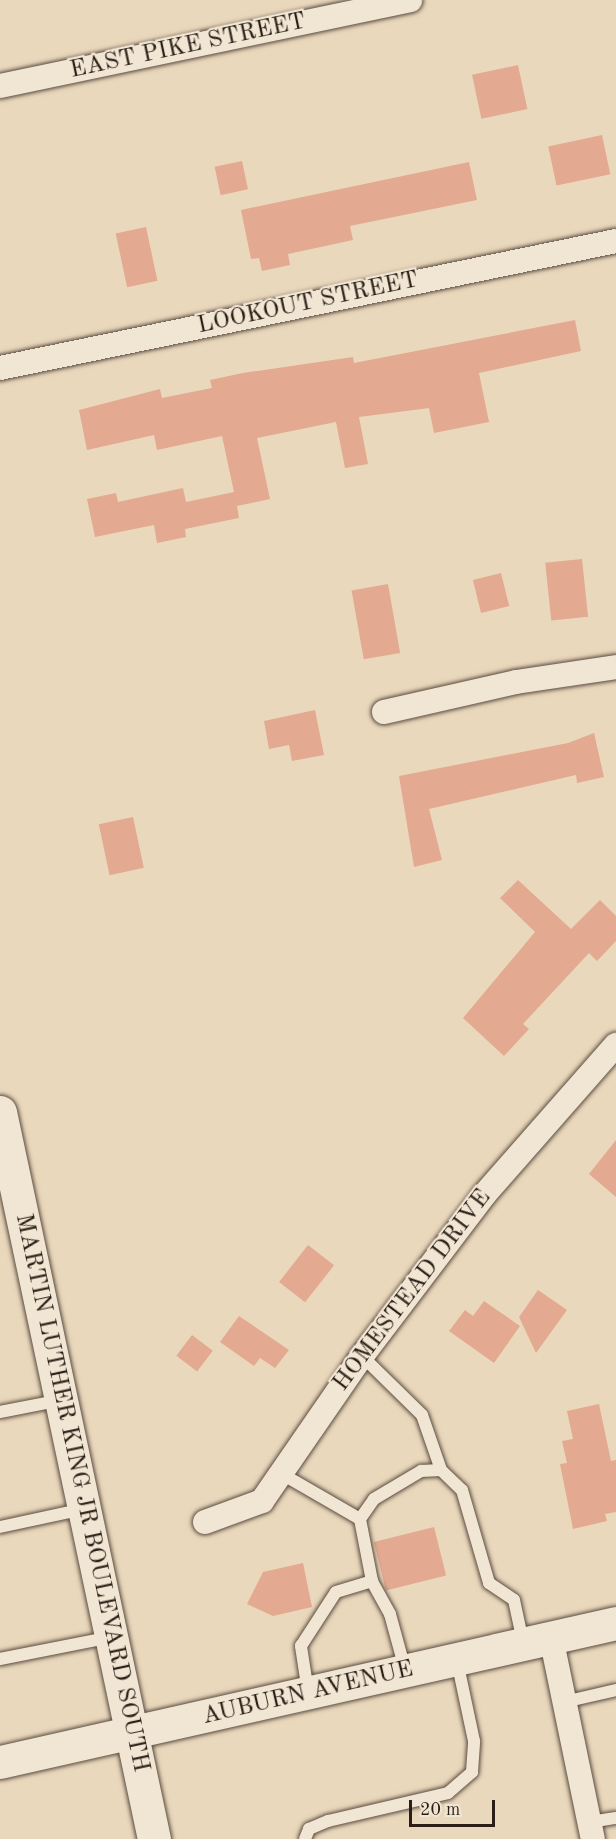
<!DOCTYPE html>
<html>
<head>
<meta charset="utf-8">
<style>
  body { margin:0 }
  #map { position:relative; width:616px; height:1839px; overflow:hidden; background:#ead8bc; font-family:"Old Standard TT",serif }
  div>[style] { position:absolute }
  .building>* { inset:0; background:#e3a991; transform-origin:0 0 }
  .roads { filter:drop-shadow(0 0 2px #5a4c40) drop-shadow(0 0 2px #5a4c40) }
  .lane>* { height:12px; margin:-6px; padding:0 6px; transform-origin:6px; border-radius:6px; background:#f1e6d3 }
  .street>* { height:24px; margin:-12px; padding:0 12px; transform-origin:12px; border-radius:12px; background:#f1e6d3 }
  .secondary>* { height:33px; margin:-16.5px; padding:0 16.5px; transform-origin:16.5px; border-radius:16.5px; background:#f1e6d3 }
  span { translate:-50% -50%; white-space:nowrap; text-align:center; line-height:1.15; -webkit-text-stroke:4.5px #f1e6d3; paint-order:stroke }
  .street-label { font-size:24px; color:#2a1e17 }
  .scale { position:absolute; left:409px; top:1800px; width:86px; height:27px; box-sizing:border-box; border:3px solid #2a1e17; border-top:0; padding-left:8px; font-size:18px; line-height:21px; white-space:nowrap; color:#2a1e17; -webkit-text-stroke:4px #f1e6d3; paint-order:stroke }
</style>
</head>
<body>
<div id="map">
  <div class="building">
    <div style="left:518px;top:65px;width:45px;height:47px;rotate:78deg"></div>
    <div style="left:602px;top:135px;width:40px;height:55px;rotate:78deg"></div>
    <div style="left:242px;top:161px;width:29px;height:28px;rotate:78deg"></div>
    <div style="clip-path:polygon(469px 162px,477px 200px,350px 226px,353px 240px,288px 254px,290px 265px,262px 271px,259px 258px,251px 259px,241px 210px)"></div>
    <div style="left:146px;top:227px;width:55px;height:31px;rotate:78deg"></div>
    <div style="clip-path:polygon(575px 320px,581px 351px,479px 373px,489px 422px,434px 433px,429px 408px,359px 417px,368px 464px,345px 468px,336px 422px,257px 438px,270px 499px,237px 506px,239px 518px,185px 529px,186px 537px,157px 543px,154px 525px,95px 537px,87px 499px,116px 493px,118px 502px,183px 488px,186px 502px,234px 492px,222px 436px,157px 450px,154px 435px,87px 450px,79px 410px,160px 389px,162px 398px,212px 388px,210px 380px,243px 373px,353px 357px,354px 363px)"></div>
    <div style="left:582px;top:559px;width:58px;height:37px;rotate:84deg"></div>
    <div style="left:501px;top:573px;width:34px;height:29px;rotate:76deg"></div>
    <div style="left:388px;top:584px;width:70px;height:37px;rotate:80deg"></div>
    <div style="clip-path:polygon(315px 710px,324px 755px,292px 761px,289px 745px,269px 749px,264px 721px)"></div>
    <div style="clip-path:polygon(594px 733px,604px 777px,577px 783px,576px 775px,429px 809px,442px 860px,414px 867px,399px 776px,568px 743px)"></div>
    <div style="left:133px;top:817px;width:52px;height:35px;rotate:78deg"></div>
    <div style="clip-path:polygon(518px 880px,571px 929px,600px 900px,616px 916px,616px 941px,597px 961px,589px 953px,523px 1024px,529px 1029px,504px 1056px,463px 1018px,535px 932px,500px 898px)"></div>
    <div style="clip-path:polygon(616px 1140px,616px 1197px,589px 1174px)"></div>
    <div style="left:308px;top:1245px;width:33px;height:47px;rotate:38deg"></div>
    <div style="clip-path:polygon(538px 1290px,567px 1310px,536px 1353px,519px 1317px)"></div>
    <div style="clip-path:polygon(484px 1301px,520px 1326px,494px 1363px,449px 1331px,465px 1310px,473px 1316px)"></div>
    <div style="clip-path:polygon(239px 1316px,289px 1350px,275px 1368px,260px 1358px,254px 1366px,220px 1342px)"></div>
    <div style="left:192px;top:1335px;width:26px;height:26px;rotate:37deg"></div>
    <div style="clip-path:polygon(599px 1404px,611px 1461px,616px 1460px,616px 1512px,605px 1514px,607px 1521px,573px 1529px,560px 1464px,567px 1463px,562px 1441px,573px 1439px,567px 1411px)"></div>
    <div style="left:434px;top:1527px;width:50px;height:62px;rotate:76deg"></div>
    <div style="clip-path:polygon(303px 1563px,312px 1607px,273px 1616px,247px 1604px,263px 1572px)"></div>
  </div>
  <div class="roads">
    <div class="lane">
      <div style="left:362px;top:1356px;width:84px;rotate:44.5deg"></div>
      <div style="left:422px;top:1415px;width:58px;rotate:70.9deg"></div>
      <div style="left:0;top:1412px;width:62px;rotate:-11.1deg"></div>
      <div style="left:282px;top:1474px;width:90px;rotate:30deg"></div>
      <div style="left:0;top:1527px;width:86px;rotate:-12.1deg"></div>
      <div style="left:0;top:1659px;width:113px;rotate:-11.2deg"></div>
      <div style="left:405px;top:1669px;width:57px;rotate:-105.3deg"></div>
      <div style="left:390px;top:1614px;width:38px;rotate:-119deg"></div>
      <div style="left:372px;top:1581px;width:63px;rotate:-101deg"></div>
      <div style="left:360px;top:1519px;width:24px;rotate:-55deg"></div>
      <div style="left:374px;top:1499px;width:55px;rotate:-30.8deg"></div>
      <div style="left:421px;top:1471px;width:20px;rotate:-3deg"></div>
      <div style="left:441px;top:1470px;width:29px;rotate:44deg"></div>
      <div style="left:462px;top:1490px;width:97px;rotate:73.8deg"></div>
      <div style="left:489px;top:1583px;width:30px;rotate:34deg"></div>
      <div style="left:514px;top:1600px;width:43px;rotate:77.9deg"></div>
      <div style="left:308px;top:1692px;width:47px;rotate:-98.7deg"></div>
      <div style="left:301px;top:1646px;width:64px;rotate:-57.1deg"></div>
      <div style="left:336px;top:1592px;width:38px;rotate:-17deg"></div>
      <div style="left:564px;top:1702px;width:53px;rotate:-13deg"></div>
      <div style="left:590px;top:1822px;width:26px;rotate:-9deg"></div>
      <div style="left:305px;top:1839px;width:11px;rotate:-68deg"></div>
      <div style="left:309px;top:1829px;width:21px;rotate:-23deg"></div>
      <div style="left:328px;top:1821px;width:123px;rotate:-13.1deg"></div>
      <div style="left:448px;top:1793px;width:32px;rotate:-41deg"></div>
      <div style="left:472px;top:1772px;width:31px;rotate:-86deg"></div>
      <div style="left:474px;top:1741px;width:82px;rotate:-102deg"></div>
    </div>
    <div class="street">
      <div style="left:0;top:86px;width:419px;rotate:-11.8deg"></div>
      <div style="left:0;top:368px;width:629px;rotate:-11.65deg"></div>
      <div style="left:384px;top:712px;width:135px;rotate:-12.8deg"></div>
      <div style="left:516px;top:682px;width:101px;rotate:-8.5deg"></div>
      <div style="left:205px;top:1522px;width:61px;rotate:-20.2deg"></div>
      <div style="left:262px;top:1501px;width:176px;rotate:-55.4deg"></div>
      <div style="left:362px;top:1356px;width:202px;rotate:-52.8deg"></div>
      <div style="left:484px;top:1195px;width:200px;rotate:-48.7deg"></div>
      <div style="left:551px;top:1637px;width:206px;rotate:78.3deg"></div>
    </div>
    <div class="secondary">
      <div style="left:0;top:1112px;width:743px;rotate:78.04deg"></div>
      <div style="left:0;top:1762px;width:631px;rotate:-12.72deg"></div>
    </div>
  </div>
  <div class="street-label">
    <span style="left:188px;top:47px;rotate:-12deg">EAST PIKE STREET</span>
    <span style="left:308px;top:304px;rotate:-12deg">LOOKOUT STREET</span>
    <span style="left:413px;top:1291px;rotate:-53deg">HOMESTEAD DRIVE</span>
    <span style="left:81px;top:1493px;rotate:78deg">MARTIN LUTHER KING JR BOULEVARD SOUTH</span>
    <span style="left:308px;top:1694px;rotate:-13deg">AUBURN AVENUE</span>
  </div>
  <div class="scale">20 m</div>
</div>
</body>
</html>
